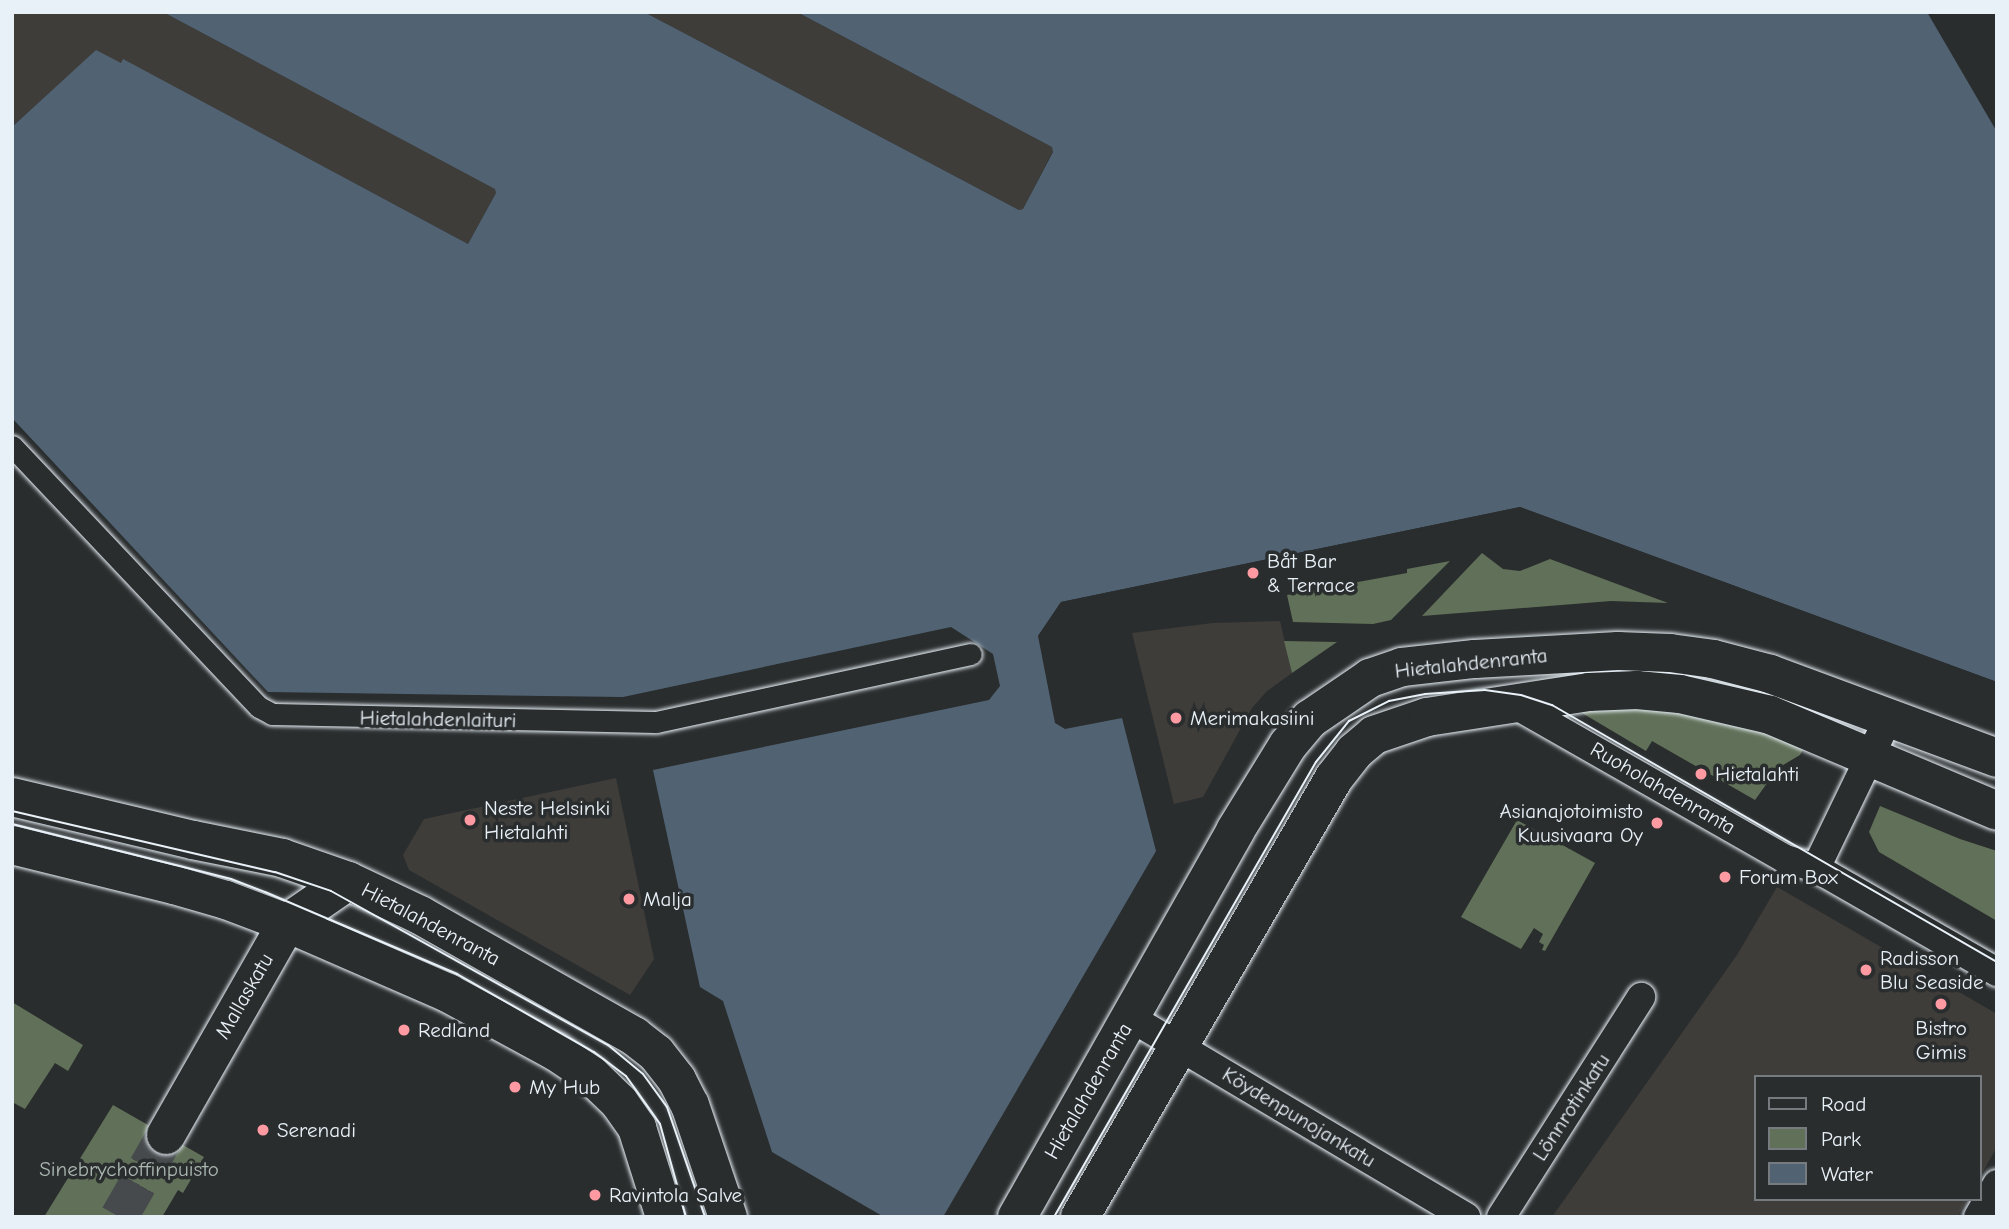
<!DOCTYPE html>
<html>
<head>
<meta charset="utf-8">
<style>
  body { margin:0 }
  #map { position:relative; width:2009px; height:1229px; overflow:hidden; background:#2a2d2e; font-family:"Comic Neue",sans-serif }
  div>[style] { position:absolute }
  .built>* { inset:0; background:#3f3d3a }
  .green>* { inset:0; background:#617058 }
  .water>* { inset:0; background:#516373 }
  .pier>* { inset:0; background:#2a2d2e }
  .primary-tunnel>* { height:38px; margin-top:-19px; transform-origin:0; background:repeating-linear-gradient(90deg,#464a4c 0 38px,transparent 0 57px) }
  .roads { filter:drop-shadow(0 0 2px #e8f1f8) drop-shadow(0 0 2px #e8f1f8) }
  .pedestrian>* { height:21px; margin:-10.5px; padding:0 10.5px; transform-origin:10.5px; border-radius:10.5px; background:#2a2d2e }
  .minor>* { height:28px; margin:-14px; padding:0 14px; transform-origin:14px; border-radius:14px; background:#2a2d2e }
  .secondary>* { height:38px; margin:-19px; padding:0 19px; transform-origin:19px; border-radius:19px; background:#2a2d2e }
  .primary>* { height:38px; margin:-19px; padding:0 19px; transform-origin:19px; border-radius:19px; background:#2a2d2e }
  .tram>* { height:2px; margin:-1px; padding:0 1px; transform-origin:1px; border-radius:1px; background:#e8f1f8 }
  .dots>* { width:19px; height:19px; translate:-50% -50%; box-sizing:border-box; border:4px solid #2a2d2e; border-radius:50% }
  span { translate:-50% -50%; white-space:nowrap; text-align:center; line-height:1.15; -webkit-text-stroke:7px #2a2d2e; paint-order:stroke }
  .poi-label { font-size:21px; color:#e8f1f8 }
  .left { translate:0 -50%; text-align:left }
  .right { translate:-100% -50%; text-align:right }
  .street-label { font-size:21px; color:#e8f1f8 }
  .park-label { font-size:21px; color:#abb7b0 }
  .frame { position:absolute; inset:0; border:14px solid #e8f1f8; pointer-events:none }
  .legend { position:absolute; left:1754px; top:1075px; width:228px; height:126px; box-sizing:border-box; background:#2a2d2e; border:2px solid #767b7f; margin:0; padding:9px 12px; list-style:none; font-size:21px; color:#e8f1f8 }
  .legend li { display:flex; align-items:center; gap:14px; height:35px }
  .legend b { width:35px; border:2px solid #767b7f }
</style>
</head>
<body>
<div id="map">
  <div class="built">
    <div style="clip-path:polygon(12px 12px,163px 12px,496px 189px,496px 193px,468px 244px,124px 60px,121px 63px,96px 51px,12px 127px)"></div>
    <div style="clip-path:polygon(644px 12px,797px 12px,1052px 147px,1053px 151px,1023px 209px,1019px 210px)"></div>
    <div style="clip-path:polygon(1280px 621px,1292px 673px,1266px 692px,1252px 708px,1203px 797px,1174px 804px,1132px 633px,1213px 623px)"></div>
    <div style="clip-path:polygon(616px 778px,654px 959px,630px 995px,409px 870px,403px 855px,424px 819px)"></div>
    <div style="clip-path:polygon(1777px 887px,1997px 1014px,1997px 1147px,1979px 1178px,1979px 1077px,1755px 1077px,1755px 1199px,1967px 1199px,1957px 1217px,1552px 1217px,1737px 955px)"></div>
  </div>
  <div class="green">
    <div style="clip-path:polygon(1482px 553px,1503px 569px,1520px 571px,1550px 559px,1668px 603px,1611px 601px,1422px 616px)"></div>
    <div style="clip-path:polygon(1450px 561px,1391px 620px,1373px 624px,1293px 622px,1287px 595px,1407px 573px,1407px 569px)"></div>
    <div style="clip-path:polygon(1284px 641px,1337px 642px,1292px 673px)"></div>
    <div style="clip-path:polygon(1630px 708px,1712px 717px,1805px 746px,1800px 755px,1778px 768px,1755px 800px,1652px 741px,1646px 751px,1577px 710px)"></div>
    <div style="clip-path:polygon(1880px 806px,1960px 839px,1997px 851px,1997px 921px,1879px 852px,1869px 832px)"></div>
    <div style="clip-path:polygon(1517px 820px,1595px 863px,1545px 951px,1542px 950px,1544px 945px,1539px 942px,1543px 934px,1534px 928px,1521px 949px,1461px 917px)"></div>
    <div style="clip-path:polygon(12px 1002px,83px 1045px,68px 1071px,55px 1063px,25px 1109px,12px 1102px)"></div>
    <div style="clip-path:polygon(113px 1105px,204px 1157px,183px 1193px,178px 1190px,162px 1217px,44px 1217px)"></div>
  </div>
  <div class="water">
    <div style="clip-path:polygon(163px 12px,644px 12px,1019px 210px,1023px 209px,1053px 152px,1052px 147px,797px 12px,1927px 12px,1997px 132px,1997px 682px,1520px 507px,1061px 602px,1038px 636px,1055px 723px,1065px 729px,1122px 718px,1156px 851px,943px 1217px,884px 1217px,772px 1152px,723px 1001px,700px 987px,653px 770px,989px 700px,1000px 686px,993px 654px,951px 627px,623px 697px,268px 692px,12px 418px,12px 127px,96px 50px,121px 63px,123px 59px,468px 244px,496px 193px,495px 189px)"></div>
  </div>
  <div class="pier">
    <div style="clip-path:polygon(1520px 507px,1997px 682px,1997px 685px,1519px 510px,1063px 605px,1043px 635px,1038px 636px,1061px 602px)"></div>
  </div>
  <div class="primary-tunnel">
    <div style="left:119px;top:1217px;width:95px;rotate:-60.2deg"></div>
  </div>
  <div class="roads">
    <div class="pedestrian">
      <div style="left:12px;top:446px;width:359px;rotate:46.6deg"></div>
      <div style="left:259px;top:707px;width:15px;rotate:28deg"></div>
      <div style="left:272px;top:714px;width:384px;rotate:1.2deg"></div>
      <div style="left:656px;top:722px;width:322px;rotate:-12.2deg"></div>
    </div>
    <div class="minor">
      <div style="left:1512px;top:703px;width:314px;rotate:29.7deg"></div>
      <div style="left:1785px;top:859px;width:32px;rotate:16deg"></div>
      <div style="left:1816px;top:868px;width:209px;rotate:29.9deg"></div>
      <div style="left:1816px;top:868px;width:168px;rotate:-64.2deg"></div>
      <div style="left:1131px;top:1018px;width:390px;rotate:30.7deg"></div>
      <div style="left:1501px;top:1217px;width:261px;rotate:-57.5deg"></div>
      <div style="left:1978px;top:1217px;width:38px;rotate:-60deg"></div>
    </div>
    <div class="secondary">
      <div style="left:12px;top:797px;width:186px;rotate:13.4deg"></div>
      <div style="left:193px;top:840px;width:91px;rotate:11.4deg"></div>
      <div style="left:282px;top:858px;width:70px;rotate:19.2deg"></div>
      <div style="left:12px;top:845px;width:167px;rotate:13.9deg"></div>
      <div style="left:174px;top:885px;width:54px;rotate:16.1deg"></div>
      <div style="left:226px;top:900px;width:65px;rotate:20.7deg"></div>
    </div>
    <div class="primary">
      <div style="left:287px;top:923px;width:176px;rotate:23.5deg"></div>
      <div style="left:448px;top:993px;width:122px;rotate:28.5deg"></div>
      <div style="left:555px;top:1051px;width:43px;rotate:33.7deg"></div>
      <div style="left:591px;top:1075px;width:39px;rotate:44deg"></div>
      <div style="left:619px;top:1102px;width:32px;rotate:55deg"></div>
      <div style="left:637px;top:1128px;width:93px;rotate:72.5deg"></div>
      <div style="left:166px;top:1135px;width:244px;rotate:-60.3deg"></div>
      <div style="left:287px;top:923px;width:74px;rotate:-34.5deg"></div>
      <div style="left:348px;top:881px;width:80px;rotate:25.3deg"></div>
      <div style="left:420px;top:915px;width:246px;rotate:29.5deg"></div>
      <div style="left:634px;top:1036px;width:28px;rotate:38deg"></div>
      <div style="left:656px;top:1053px;width:34px;rotate:52deg"></div>
      <div style="left:677px;top:1080px;width:28px;rotate:63deg"></div>
      <div style="left:690px;top:1105px;width:118px;rotate:71.3deg"></div>
      <div style="left:1017px;top:1217px;width:443px;rotate:-60.5deg"></div>
      <div style="left:1235px;top:831px;width:101px;rotate:-58.4deg"></div>
      <div style="left:1288px;top:745px;width:34px;rotate:-50deg"></div>
      <div style="left:1310px;top:719px;width:73px;rotate:-34.3deg"></div>
      <div style="left:1370px;top:678px;width:34px;rotate:-19deg"></div>
      <div style="left:1402px;top:667px;width:73px;rotate:-6.3deg"></div>
      <div style="left:1475px;top:659px;width:143px;rotate:-3.2deg"></div>
      <div style="left:1618px;top:651px;width:52px;rotate:2.2deg"></div>
      <div style="left:1670px;top:653px;width:43px;rotate:7.9deg"></div>
      <div style="left:1713px;top:659px;width:59px;rotate:14.7deg"></div>
      <div style="left:1770px;top:674px;width:242px;rotate:20.3deg"></div>
      <div style="left:1080px;top:1217px;width:507px;rotate:-59.95deg"></div>
      <div style="left:1334px;top:778px;width:33px;rotate:-52deg"></div>
      <div style="left:1354px;top:752px;width:26px;rotate:-40deg"></div>
      <div style="left:1374px;top:735px;width:56px;rotate:-18.8deg"></div>
      <div style="left:1427px;top:717px;width:164px;rotate:-8.8deg"></div>
      <div style="left:1589px;top:692px;width:48px;rotate:-2.4deg"></div>
      <div style="left:1637px;top:690px;width:43px;rotate:5.3deg"></div>
      <div style="left:1680px;top:694px;width:92px;rotate:13.1deg"></div>
      <div style="left:1770px;top:715px;width:246px;rotate:22.9deg"></div>
    </div>
  </div>
  <div class="tram">
    <div style="left:12px;top:811px;width:270px;rotate:13.1deg"></div>
    <div style="left:275px;top:872px;width:59px;rotate:18.7deg"></div>
    <div style="left:331px;top:891px;width:317px;rotate:29.1deg"></div>
    <div style="left:608px;top:1045px;width:45px;rotate:39.6deg"></div>
    <div style="left:643px;top:1074px;width:41px;rotate:54deg"></div>
    <div style="left:667px;top:1107px;width:116px;rotate:70.9deg"></div>
    <div style="left:12px;top:824px;width:226px;rotate:14.1deg"></div>
    <div style="left:231px;top:879px;width:36px;rotate:21deg"></div>
    <div style="left:265px;top:892px;width:209px;rotate:23.1deg"></div>
    <div style="left:457px;top:974px;width:158px;rotate:29.7deg"></div>
    <div style="left:594px;top:1052px;width:40px;rotate:37deg"></div>
    <div style="left:626px;top:1076px;width:59px;rotate:54.7deg"></div>
    <div style="left:660px;top:1124px;width:97px;rotate:74.4deg"></div>
    <div style="left:1054px;top:1217px;width:525px;rotate:-60.07deg"></div>
    <div style="left:1316px;top:762px;width:53px;rotate:-51.2deg"></div>
    <div style="left:1349px;top:721px;width:45px;rotate:-26.6deg"></div>
    <div style="left:1389px;top:701px;width:37px;rotate:-11deg"></div>
    <div style="left:1425px;top:694px;width:60px;rotate:-3.8deg"></div>
    <div style="left:1485px;top:690px;width:36px;rotate:8deg"></div>
    <div style="left:1521px;top:695px;width:33px;rotate:18deg"></div>
    <div style="left:1552px;top:705px;width:514px;rotate:30.01deg"></div>
  </div>
  <div class="dots">
    <div style="left:1253px;top:573px;background:#ff9aa2"></div>
    <div style="left:1176px;top:718px;background:#ff9aa2"></div>
    <div style="left:1701px;top:774px;background:#ff9aa2"></div>
    <div style="left:470px;top:820px;background:#ff9aa2"></div>
    <div style="left:1657px;top:823px;background:#ff9aa2"></div>
    <div style="left:1725px;top:877px;background:#ff9aa2"></div>
    <div style="left:629px;top:899px;background:#ff9aa2"></div>
    <div style="left:1866px;top:970px;background:#ff9aa2"></div>
    <div style="left:1941px;top:1004px;background:#ff9aa2"></div>
    <div style="left:404px;top:1030px;background:#ff9aa2"></div>
    <div style="left:515px;top:1087px;background:#ff9aa2"></div>
    <div style="left:263px;top:1130px;background:#ff9aa2"></div>
    <div style="left:595px;top:1195px;background:#ff9aa2"></div>
  </div>
  <div class="poi-label">
    <span class="left" style="left:1267px;top:573px">Båt Bar<br>&amp; Terrace</span>
    <span class="left" style="left:1190px;top:718px">Merimakasiini</span>
    <span class="left" style="left:1715px;top:774px">Hietalahti</span>
    <span class="left" style="left:484px;top:820px">Neste Helsinki<br>Hietalahti</span>
    <span class="right" style="left:1643px;top:823px">Asianajotoimisto<br>Kuusivaara Oy</span>
    <span class="left" style="left:1739px;top:877px">Forum Box</span>
    <span class="left" style="left:643px;top:899px">Malja</span>
    <span class="left" style="left:1880px;top:970px">Radisson<br>Blu Seaside</span>
    <span style="left:1941px;top:1040px">Bistro<br>Gimis</span>
    <span class="left" style="left:418px;top:1030px">Redland</span>
    <span class="left" style="left:529px;top:1087px">My Hub</span>
    <span class="left" style="left:277px;top:1130px">Serenadi</span>
    <span class="left" style="left:609px;top:1195px">Ravintola Salve</span>
  </div>
  <div class="street-label">
    <span style="left:1471px;top:663px;rotate:-6deg">Hietalahdenranta</span>
    <span style="left:438px;top:719px;rotate:1deg">Hietalahdenlaituri</span>
    <span style="left:1663px;top:788px;rotate:30deg">Ruoholahdenranta</span>
    <span style="left:431px;top:924px;rotate:28deg">Hietalahdenranta</span>
    <span style="left:244px;top:996px;rotate:-60deg">Mallaskatu</span>
    <span style="left:1088px;top:1091px;rotate:-60deg">Hietalahdenranta</span>
    <span style="left:1571px;top:1107px;rotate:-57deg">Lönnrotinkatu</span>
    <span style="left:1299px;top:1117px;rotate:31deg">Köydenpunojankatu</span>
  </div>
  <div class="park-label">
    <span style="left:129px;top:1169px">Sinebrychoffinpuisto</span>
  </div>
  <div class="frame"></div>
  <ul class="legend">
  <li><b style="height:9px;background:#2a2d2e"></b>Road</li>
  <li><b style="height:19px;background:#617058"></b>Park</li>
  <li><b style="height:19px;background:#516373"></b>Water</li>
  </ul>
</div>
</body>
</html>
